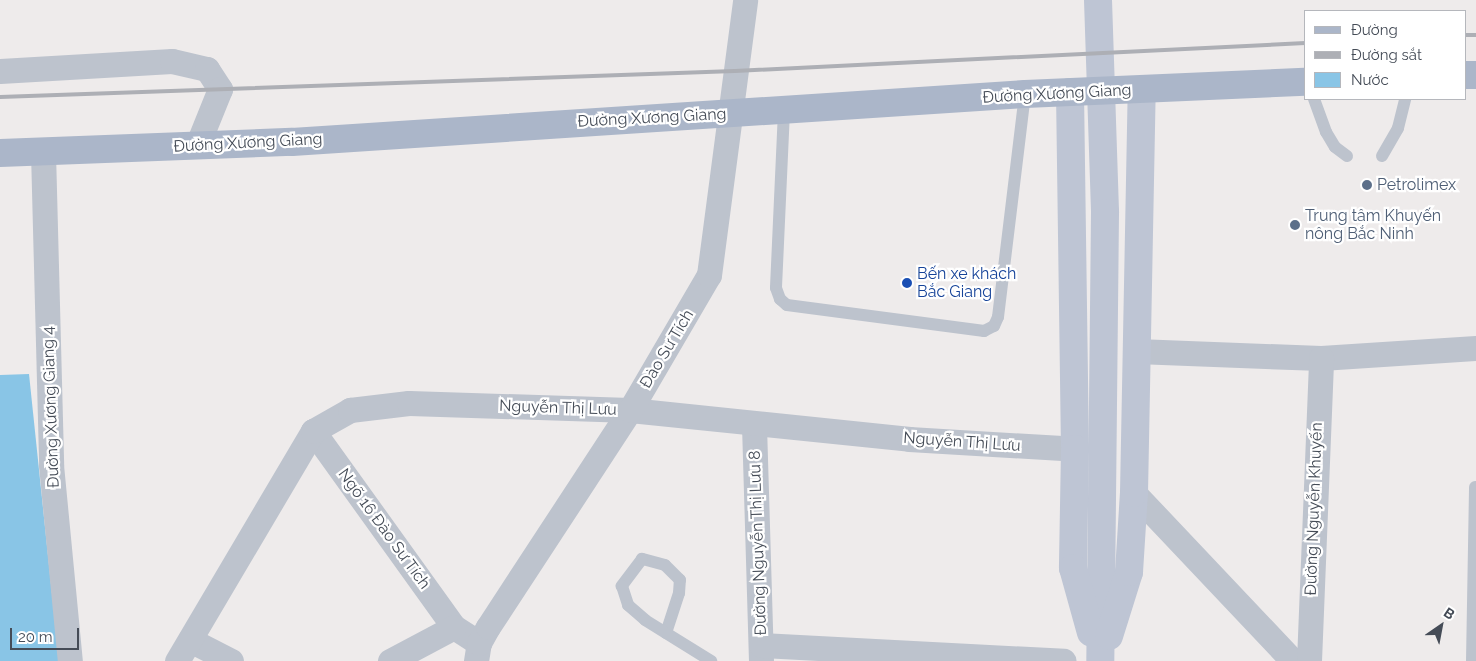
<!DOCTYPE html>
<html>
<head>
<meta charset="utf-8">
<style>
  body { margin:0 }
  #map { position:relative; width:1476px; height:661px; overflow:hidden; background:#eeebeb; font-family:Raleway,sans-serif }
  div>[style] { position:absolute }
  .water>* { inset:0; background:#89c5e6 }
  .service>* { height:12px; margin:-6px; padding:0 6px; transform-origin:6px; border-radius:6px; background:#bdc3cd }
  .minor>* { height:25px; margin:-12.5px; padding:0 12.5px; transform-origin:12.5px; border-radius:12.5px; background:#bdc3cd }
  .secondary>* { height:28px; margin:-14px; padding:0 14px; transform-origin:14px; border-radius:14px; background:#bec5d4 }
  .primary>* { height:28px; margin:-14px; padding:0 14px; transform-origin:14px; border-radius:14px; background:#abb6c9 }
  .rail>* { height:4px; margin:-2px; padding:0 2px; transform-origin:2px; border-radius:2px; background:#adafb5 }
  .dots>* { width:14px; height:14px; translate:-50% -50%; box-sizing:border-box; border:2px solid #fff; border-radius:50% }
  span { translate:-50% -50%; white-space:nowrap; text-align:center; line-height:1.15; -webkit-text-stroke:4.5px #fff; paint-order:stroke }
  .street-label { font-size:16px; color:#454c57 }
  .service-label { font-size:16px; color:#4e5e75 }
  .left { translate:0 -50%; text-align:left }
  .transit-label { font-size:16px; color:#164399 }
  .legend { position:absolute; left:1304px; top:10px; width:162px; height:90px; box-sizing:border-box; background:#fff; border:1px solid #b5b7bc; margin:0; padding:6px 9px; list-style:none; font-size:15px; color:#454c57 }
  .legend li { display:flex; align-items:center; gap:10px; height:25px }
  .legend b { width:25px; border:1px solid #b5b7bc }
  .north { position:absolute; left:1416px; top:601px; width:50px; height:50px; -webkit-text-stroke:4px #fff; paint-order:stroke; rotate:33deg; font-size:14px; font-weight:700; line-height:20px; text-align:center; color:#454c57 }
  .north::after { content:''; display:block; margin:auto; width:18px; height:22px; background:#454c57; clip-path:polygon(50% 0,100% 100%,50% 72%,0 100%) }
  .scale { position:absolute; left:10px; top:628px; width:69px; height:22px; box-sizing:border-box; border:2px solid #454c57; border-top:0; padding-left:6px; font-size:15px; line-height:18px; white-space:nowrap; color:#454c57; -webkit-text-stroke:4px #fff; paint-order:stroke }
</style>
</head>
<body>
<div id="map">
  <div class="water">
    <div style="clip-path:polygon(29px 374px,59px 661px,0 661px,0 375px)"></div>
  </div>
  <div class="service">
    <div style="left:1314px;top:99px;width:35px;rotate:70deg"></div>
    <div style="left:1326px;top:132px;width:17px;rotate:59deg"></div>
    <div style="left:1335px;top:147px;width:15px;rotate:37deg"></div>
    <div style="left:784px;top:111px;width:177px;rotate:92.6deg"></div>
    <div style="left:776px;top:288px;width:12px;rotate:70deg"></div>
    <div style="left:780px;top:299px;width:9px;rotate:41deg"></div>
    <div style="left:787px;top:305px;width:199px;rotate:7.5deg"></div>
    <div style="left:984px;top:331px;width:11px;rotate:-27deg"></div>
    <div style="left:994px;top:326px;width:10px;rotate:-66deg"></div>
    <div style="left:998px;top:317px;width:225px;rotate:-83.1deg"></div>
    <div style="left:1382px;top:156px;width:32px;rotate:-60deg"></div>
    <div style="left:1398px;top:128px;width:30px;rotate:-76deg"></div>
    <div style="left:666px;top:633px;width:42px;rotate:-72deg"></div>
    <div style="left:679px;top:593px;width:13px;rotate:-86deg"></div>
    <div style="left:680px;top:580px;width:21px;rotate:-135deg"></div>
    <div style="left:665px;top:565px;width:24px;rotate:-165deg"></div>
    <div style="left:642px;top:559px;width:34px;rotate:127deg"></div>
    <div style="left:622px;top:586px;width:20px;rotate:72deg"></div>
    <div style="left:628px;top:605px;width:23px;rotate:41deg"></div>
    <div style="left:645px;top:620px;width:78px;rotate:31.8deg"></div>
    <div style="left:1472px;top:661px;width:174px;rotate:-89deg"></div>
  </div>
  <div class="minor">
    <div style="left:0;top:71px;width:172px;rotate:-3.3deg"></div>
    <div style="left:172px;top:61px;width:36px;rotate:13deg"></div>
    <div style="left:207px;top:69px;width:24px;rotate:57deg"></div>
    <div style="left:220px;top:89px;width:61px;rotate:112deg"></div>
    <div style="left:43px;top:152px;width:313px;rotate:88.5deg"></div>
    <div style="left:51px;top:465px;width:197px;rotate:84.5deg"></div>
    <div style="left:1136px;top:351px;width:185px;rotate:2.2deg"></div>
    <div style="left:1321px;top:358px;width:155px;rotate:-3.7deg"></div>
    <div style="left:754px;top:425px;width:236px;rotate:88.3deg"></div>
    <div style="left:313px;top:431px;width:241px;rotate:54.3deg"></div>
    <div style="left:454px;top:627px;width:30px;rotate:33deg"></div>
    <div style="left:1134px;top:493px;width:231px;rotate:46.6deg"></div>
    <div style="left:190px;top:640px;width:46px;rotate:27.1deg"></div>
    <div style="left:761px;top:645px;width:303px;rotate:3deg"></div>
    <div style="left:177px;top:661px;width:267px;rotate:-59.4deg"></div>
    <div style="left:313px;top:431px;width:43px;rotate:-29.6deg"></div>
    <div style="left:350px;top:410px;width:59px;rotate:-6.8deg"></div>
    <div style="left:409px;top:403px;width:221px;rotate:1.8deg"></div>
    <div style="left:630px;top:410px;width:281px;rotate:5.9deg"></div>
    <div style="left:909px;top:439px;width:166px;rotate:3.4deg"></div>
    <div style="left:390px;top:661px;width:72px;rotate:-28deg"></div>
    <div style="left:476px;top:661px;width:18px;rotate:-81deg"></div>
    <div style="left:479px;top:643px;width:18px;rotate:-61deg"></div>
    <div style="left:488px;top:627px;width:259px;rotate:-56.8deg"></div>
    <div style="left:630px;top:410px;width:156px;rotate:-59.7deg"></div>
    <div style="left:709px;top:275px;width:277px;rotate:-82.5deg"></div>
    <div style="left:1309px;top:661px;width:303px;rotate:-87.7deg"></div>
  </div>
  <div class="secondary">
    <div style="left:1098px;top:0;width:213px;rotate:88.1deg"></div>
    <div style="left:1105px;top:213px;width:448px;rotate:90.6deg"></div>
    <div style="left:1070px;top:92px;width:357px;rotate:89.2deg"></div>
    <div style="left:1075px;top:449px;width:119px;rotate:91deg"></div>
    <div style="left:1073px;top:568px;width:67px;rotate:74.5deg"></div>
    <div style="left:1109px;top:636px;width:67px;rotate:-72.6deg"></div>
    <div style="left:1129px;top:572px;width:79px;rotate:-86.4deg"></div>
    <div style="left:1134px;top:493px;width:403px;rotate:-88.9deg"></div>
  </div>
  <div class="primary">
    <div style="left:1465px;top:75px;width:11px"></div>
    <div style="left:0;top:153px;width:292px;rotate:-2.2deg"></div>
    <div style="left:292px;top:142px;width:735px;rotate:-3.75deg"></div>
    <div style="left:1025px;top:94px;width:280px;rotate:-2.5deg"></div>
  </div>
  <div class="rail">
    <div style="left:1465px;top:35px;width:11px"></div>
    <div style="left:0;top:97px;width:735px;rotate:-2.03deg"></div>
    <div style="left:735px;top:71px;width:571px;rotate:-2.81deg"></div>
  </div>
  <div class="dots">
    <div style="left:1367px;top:185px;background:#5c6f8a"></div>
    <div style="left:1295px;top:225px;background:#5c6f8a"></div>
    <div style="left:907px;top:283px;background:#1a4fb4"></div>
  </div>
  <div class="street-label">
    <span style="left:1057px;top:94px;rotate:-3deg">Đường Xương Giang</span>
    <span style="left:652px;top:118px;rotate:-3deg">Đường Xương Giang</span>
    <span style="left:248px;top:143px;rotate:-3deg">Đường Xương Giang</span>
    <span style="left:667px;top:349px;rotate:-59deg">Đào Sư Tích</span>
    <span style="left:51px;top:407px;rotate:-92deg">Đường Xương Giang 4</span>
    <span style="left:558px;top:408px;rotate:2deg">Nguyễn Thị Lưu</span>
    <span style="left:962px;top:442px;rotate:4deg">Nguyễn Thị Lưu</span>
    <span style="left:1314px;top:509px;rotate:-88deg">Đường Nguyễn Khuyến</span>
    <span style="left:384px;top:529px;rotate:54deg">Ngõ 16 Đào Sư Tích</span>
    <span style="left:758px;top:543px;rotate:-92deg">Đường Nguyễn Thị Lưu 8</span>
  </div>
  <div class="service-label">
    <span class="left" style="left:1377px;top:185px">Petrolimex</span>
    <span class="left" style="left:1305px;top:225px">Trung tâm Khuyến<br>nông Bắc Ninh</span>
  </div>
  <div class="transit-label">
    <span class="left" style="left:917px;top:283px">Bến xe khách<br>Bắc Giang</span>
  </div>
  <ul class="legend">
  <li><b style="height:6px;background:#abb6c9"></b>Đường</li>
  <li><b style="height:6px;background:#adafb5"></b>Đường sắt</li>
  <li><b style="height:14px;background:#89c5e6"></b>Nước</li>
  </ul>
  <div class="north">B</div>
  <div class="scale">20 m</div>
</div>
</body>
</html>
